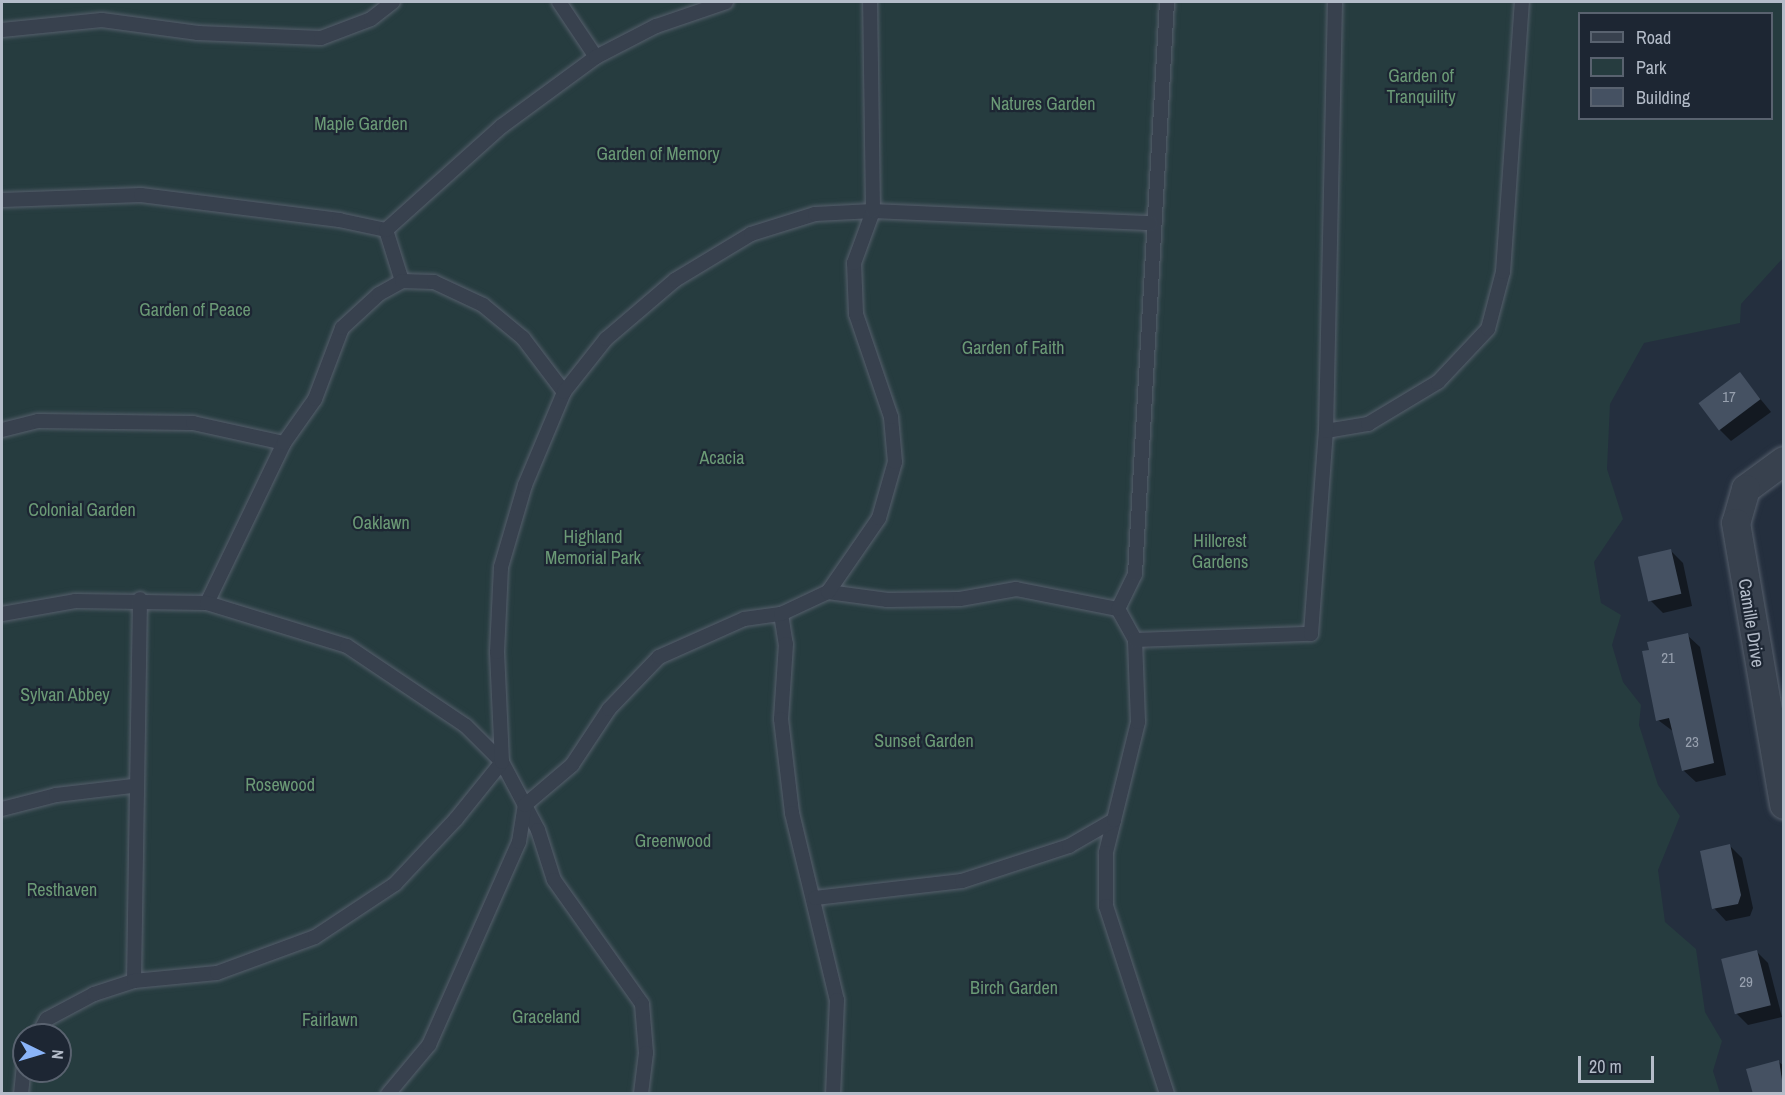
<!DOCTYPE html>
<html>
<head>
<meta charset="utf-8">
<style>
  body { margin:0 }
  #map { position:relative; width:1785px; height:1095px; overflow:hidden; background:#242f3e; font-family:"Archivo Narrow",sans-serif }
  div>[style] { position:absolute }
  .green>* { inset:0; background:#263c3f }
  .shadow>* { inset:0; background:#0007 }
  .building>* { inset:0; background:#455162; transform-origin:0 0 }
  .roads { filter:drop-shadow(0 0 2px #565f6c) drop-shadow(0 0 2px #565f6c) }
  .lane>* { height:14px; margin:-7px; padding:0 7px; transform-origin:7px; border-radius:7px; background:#38414e }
  .street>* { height:28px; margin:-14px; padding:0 14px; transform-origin:14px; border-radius:14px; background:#38414e }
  span { translate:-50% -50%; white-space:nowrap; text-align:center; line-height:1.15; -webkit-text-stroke:4.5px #1d2633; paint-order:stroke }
  .number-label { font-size:15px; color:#98a1af }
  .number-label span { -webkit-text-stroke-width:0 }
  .park-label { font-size:18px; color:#6b9a76 }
  .street-label { font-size:18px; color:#b4bcc9 }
  .frame { position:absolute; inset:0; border:3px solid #b4bcc9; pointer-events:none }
  .legend { position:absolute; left:1578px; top:12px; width:195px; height:108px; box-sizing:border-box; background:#1d2633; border:2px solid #59626f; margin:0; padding:8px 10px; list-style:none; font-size:18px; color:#b4bcc9 }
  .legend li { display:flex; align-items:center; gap:12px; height:30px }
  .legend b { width:30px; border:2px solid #59626f }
  .north { position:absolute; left:12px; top:1023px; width:60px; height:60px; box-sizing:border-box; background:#1d2633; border:2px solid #59626f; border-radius:50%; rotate:95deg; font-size:16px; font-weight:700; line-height:24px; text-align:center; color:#b4bcc9 }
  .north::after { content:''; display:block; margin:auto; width:21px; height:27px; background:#8ab4f8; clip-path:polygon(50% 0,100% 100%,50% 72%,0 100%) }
  .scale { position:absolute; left:1578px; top:1056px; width:76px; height:27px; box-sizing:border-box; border:3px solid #b4bcc9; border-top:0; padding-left:8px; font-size:18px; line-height:21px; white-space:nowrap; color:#b4bcc9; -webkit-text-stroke:4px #1d2633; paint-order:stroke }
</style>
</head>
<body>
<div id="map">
  <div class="green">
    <div style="clip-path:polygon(evenodd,2px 2px,1783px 2px,1783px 258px,1741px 304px,1740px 323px,1644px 343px,1610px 404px,1607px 469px,1623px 519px,1594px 562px,1601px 603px,1621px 615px,1612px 645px,1623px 682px,1641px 705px,1639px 725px,1658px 785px,1680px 816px,1658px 870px,1665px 922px,1696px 949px,1705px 1012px,1722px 1041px,1713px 1071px,1720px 1093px,2px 1094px,2px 2px,1580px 14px,1772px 14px,1772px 118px,1580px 118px,1580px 14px,2px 2px,24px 1035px,60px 1035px,60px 1071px,24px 1071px,24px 1035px)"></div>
  </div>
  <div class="shadow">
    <div style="clip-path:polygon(1740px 374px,1771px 412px,1731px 441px,1719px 429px)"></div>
    <div style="clip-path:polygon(1671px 551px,1683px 563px,1692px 606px,1663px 613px,1650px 600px)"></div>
    <div style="clip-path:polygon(1687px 635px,1700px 647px,1726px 775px,1696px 782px,1683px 770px,1674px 732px,1658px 720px,1650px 651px)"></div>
    <div style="clip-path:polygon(1730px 846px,1742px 858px,1753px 908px,1750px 916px,1726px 921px,1714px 908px)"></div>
    <div style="clip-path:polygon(1756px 951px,1768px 963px,1782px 1017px,1748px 1025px,1736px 1013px)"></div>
    <div style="clip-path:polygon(1779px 1062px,1784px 1066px,1784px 1094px)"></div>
  </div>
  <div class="building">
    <div style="left:1740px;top:372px;width:34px;height:52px;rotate:53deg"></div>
    <div style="left:1671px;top:549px;width:46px;height:34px;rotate:77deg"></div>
    <div style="clip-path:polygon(1688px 633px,1714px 763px,1682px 771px,1669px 718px,1656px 721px,1642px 651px,1649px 650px,1647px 642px)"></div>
    <div style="clip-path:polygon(1730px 844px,1741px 895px,1738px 904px,1712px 909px,1700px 851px)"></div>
    <div style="left:1757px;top:950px;width:57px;height:37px;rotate:76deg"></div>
    <div style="clip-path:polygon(1779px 1060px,1784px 1094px,1753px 1094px,1746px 1069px)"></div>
  </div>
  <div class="roads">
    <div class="lane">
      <div style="left:559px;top:2px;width:66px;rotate:56.1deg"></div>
      <div style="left:2px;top:30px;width:100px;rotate:-5.7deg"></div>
      <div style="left:102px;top:20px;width:97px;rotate:7.7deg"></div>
      <div style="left:198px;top:33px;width:123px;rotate:2.3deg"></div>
      <div style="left:321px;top:38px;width:53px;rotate:-20.8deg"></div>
      <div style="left:371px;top:19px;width:28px;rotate:-38deg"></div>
      <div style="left:2px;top:200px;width:139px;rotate:-2.1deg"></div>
      <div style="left:141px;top:195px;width:200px;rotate:7.2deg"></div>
      <div style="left:339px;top:220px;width:48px;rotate:12deg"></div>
      <div style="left:386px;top:230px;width:53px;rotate:72.6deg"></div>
      <div style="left:386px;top:230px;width:156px;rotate:-41.9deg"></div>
      <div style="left:502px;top:126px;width:117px;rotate:-36.3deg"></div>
      <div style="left:596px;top:57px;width:68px;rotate:-27.3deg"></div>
      <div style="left:656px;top:26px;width:74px;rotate:-18.9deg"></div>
      <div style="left:2px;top:430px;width:37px;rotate:-14deg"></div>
      <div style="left:38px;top:421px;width:155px;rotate:0.7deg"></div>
      <div style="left:193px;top:423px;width:93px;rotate:12.4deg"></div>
      <div style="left:1326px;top:431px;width:43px;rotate:-9.5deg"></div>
      <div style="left:1368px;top:424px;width:82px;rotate:-31deg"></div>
      <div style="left:1438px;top:382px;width:73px;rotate:-46.7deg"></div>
      <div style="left:1488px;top:329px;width:59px;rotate:-75.3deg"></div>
      <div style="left:1503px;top:272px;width:271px;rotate:-86deg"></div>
      <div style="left:828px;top:592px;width:60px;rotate:7.7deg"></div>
      <div style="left:887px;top:600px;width:73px;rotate:-0.8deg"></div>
      <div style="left:960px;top:599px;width:57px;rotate:-10.1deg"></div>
      <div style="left:1016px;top:589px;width:104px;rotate:11.1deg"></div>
      <div style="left:1118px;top:609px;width:35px;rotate:61deg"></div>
      <div style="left:207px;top:603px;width:178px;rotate:-64.3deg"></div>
      <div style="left:284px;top:443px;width:54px;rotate:-54.8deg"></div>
      <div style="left:315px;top:399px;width:76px;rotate:-69.2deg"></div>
      <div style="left:342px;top:328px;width:50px;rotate:-42.6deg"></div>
      <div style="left:379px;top:294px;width:26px;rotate:-29deg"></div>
      <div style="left:402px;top:281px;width:32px;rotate:2deg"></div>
      <div style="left:434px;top:282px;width:54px;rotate:25.1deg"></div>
      <div style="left:483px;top:305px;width:52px;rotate:39.5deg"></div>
      <div style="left:523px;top:338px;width:68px;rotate:52.8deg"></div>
      <div style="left:1118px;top:609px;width:39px;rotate:-64deg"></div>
      <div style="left:1135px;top:574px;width:573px;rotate:-86.8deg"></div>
      <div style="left:2px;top:614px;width:74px;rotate:-10.1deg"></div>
      <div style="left:75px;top:601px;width:132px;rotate:0.9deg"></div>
      <div style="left:207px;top:603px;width:146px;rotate:17.1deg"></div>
      <div style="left:347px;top:646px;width:143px;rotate:33.9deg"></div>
      <div style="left:466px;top:726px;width:51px;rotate:45deg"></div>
      <div style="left:502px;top:762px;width:77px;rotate:62.1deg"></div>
      <div style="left:538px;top:830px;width:52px;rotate:72.3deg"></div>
      <div style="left:554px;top:880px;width:152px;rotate:54.6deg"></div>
      <div style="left:642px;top:1004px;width:49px;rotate:85.3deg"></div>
      <div style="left:646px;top:1053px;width:41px;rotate:97deg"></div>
      <div style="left:781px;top:614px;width:30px;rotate:81deg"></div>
      <div style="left:786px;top:644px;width:75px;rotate:93.8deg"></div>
      <div style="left:781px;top:719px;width:95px;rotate:83.3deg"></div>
      <div style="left:792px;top:813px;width:192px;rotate:76.5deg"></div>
      <div style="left:837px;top:1000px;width:94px;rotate:92.4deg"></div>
      <div style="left:2px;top:809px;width:56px;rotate:-14.5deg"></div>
      <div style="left:56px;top:795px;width:78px;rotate:-6.7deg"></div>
      <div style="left:1114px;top:820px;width:34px;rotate:104deg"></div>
      <div style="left:1106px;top:853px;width:53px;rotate:90deg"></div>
      <div style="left:1106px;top:906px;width:198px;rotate:72deg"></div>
      <div style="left:815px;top:898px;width:148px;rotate:-6.6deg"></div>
      <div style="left:962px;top:881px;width:113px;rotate:-18.1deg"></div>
      <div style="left:1069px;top:846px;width:52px;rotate:-30deg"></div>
      <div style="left:1114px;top:820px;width:101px;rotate:-76.2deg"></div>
      <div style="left:1138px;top:722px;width:82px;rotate:-92.1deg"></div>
      <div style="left:1135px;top:640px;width:176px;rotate:-2deg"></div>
      <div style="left:1311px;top:634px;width:204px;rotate:-85.8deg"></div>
      <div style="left:1326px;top:431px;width:429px;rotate:-88.8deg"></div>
      <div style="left:134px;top:981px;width:382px;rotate:-89.1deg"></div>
      <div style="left:38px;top:1035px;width:18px;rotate:-61deg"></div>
      <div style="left:47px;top:1019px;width:53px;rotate:-28deg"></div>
      <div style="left:94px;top:994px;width:42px;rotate:-18deg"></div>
      <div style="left:134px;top:981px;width:83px;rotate:-5.5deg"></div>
      <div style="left:217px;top:973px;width:104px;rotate:-20.2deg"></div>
      <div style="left:315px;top:937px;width:96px;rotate:-33.5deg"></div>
      <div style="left:395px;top:884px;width:89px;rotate:-46.8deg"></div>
      <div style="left:456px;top:819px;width:73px;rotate:-51.1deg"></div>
      <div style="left:502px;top:762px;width:110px;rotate:-92.6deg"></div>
      <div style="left:497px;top:652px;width:85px;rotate:-87.3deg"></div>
      <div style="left:501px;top:567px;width:85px;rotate:-73.7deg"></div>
      <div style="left:525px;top:485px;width:101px;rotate:-67.2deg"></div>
      <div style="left:564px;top:392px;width:68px;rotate:-51.6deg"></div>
      <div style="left:606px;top:339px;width:91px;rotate:-40.5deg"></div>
      <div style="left:675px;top:280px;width:89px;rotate:-31.2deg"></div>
      <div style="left:751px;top:234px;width:67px;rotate:-17.4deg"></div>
      <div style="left:815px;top:214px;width:58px;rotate:-3deg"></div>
      <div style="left:873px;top:211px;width:278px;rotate:2.5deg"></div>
      <div style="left:21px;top:1094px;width:31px;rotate:-84deg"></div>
      <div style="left:388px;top:1094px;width:64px;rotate:-50.1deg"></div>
      <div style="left:429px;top:1045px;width:222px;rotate:-66.1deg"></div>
      <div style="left:519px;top:842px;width:37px;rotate:-81deg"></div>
      <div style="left:525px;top:805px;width:62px;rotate:-40.4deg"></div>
      <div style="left:572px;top:765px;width:67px;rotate:-56.5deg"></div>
      <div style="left:609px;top:709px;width:72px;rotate:-46.1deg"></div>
      <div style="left:659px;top:657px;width:93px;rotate:-24.1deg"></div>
      <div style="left:744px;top:619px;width:37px;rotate:-8deg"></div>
      <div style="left:781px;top:614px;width:52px;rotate:-25.1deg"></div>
      <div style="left:828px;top:592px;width:90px;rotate:-55.4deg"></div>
      <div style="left:879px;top:518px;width:58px;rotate:-74.1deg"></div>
      <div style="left:895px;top:462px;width:45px;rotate:-95.1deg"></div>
      <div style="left:891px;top:417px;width:109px;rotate:-108.8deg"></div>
      <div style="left:856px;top:314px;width:51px;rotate:-92.2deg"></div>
      <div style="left:854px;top:263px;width:55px;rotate:-69.9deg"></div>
      <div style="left:873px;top:211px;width:209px;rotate:-90.8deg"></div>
    </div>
    <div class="street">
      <div style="left:1784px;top:461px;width:47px;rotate:143.6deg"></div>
      <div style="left:1746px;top:489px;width:35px;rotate:106deg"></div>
      <div style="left:1736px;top:523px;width:286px;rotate:80.3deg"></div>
    </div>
  </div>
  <div class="number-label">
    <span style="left:1729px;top:397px">17</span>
    <span style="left:1668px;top:658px">21</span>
    <span style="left:1692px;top:742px">23</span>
    <span style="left:1746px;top:982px">29</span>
  </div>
  <div class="park-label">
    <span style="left:1421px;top:87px">Garden of<br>Tranquility</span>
    <span style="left:1043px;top:104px">Natures Garden</span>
    <span style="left:361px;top:124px">Maple Garden</span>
    <span style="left:658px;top:154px">Garden of Memory</span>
    <span style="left:195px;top:310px">Garden of Peace</span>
    <span style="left:1013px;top:348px">Garden of Faith</span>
    <span style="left:722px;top:458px">Acacia</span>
    <span style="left:82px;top:510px">Colonial Garden</span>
    <span style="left:381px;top:523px">Oaklawn</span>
    <span style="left:593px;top:548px">Highland<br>Memorial Park</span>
    <span style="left:1220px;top:552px">Hillcrest<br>Gardens</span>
    <span style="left:65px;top:695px">Sylvan Abbey</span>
    <span style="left:924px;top:741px">Sunset Garden</span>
    <span style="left:280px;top:785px">Rosewood</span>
    <span style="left:673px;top:841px">Greenwood</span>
    <span style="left:62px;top:890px">Resthaven</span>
    <span style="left:1014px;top:988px">Birch Garden</span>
    <span style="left:546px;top:1017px">Graceland</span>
    <span style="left:330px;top:1020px">Fairlawn</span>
  </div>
  <div class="street-label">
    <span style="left:1751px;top:623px;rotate:81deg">Camille Drive</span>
  </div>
  <div class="frame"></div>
  <ul class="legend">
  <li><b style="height:8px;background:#38414e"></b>Road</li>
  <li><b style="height:16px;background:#263c3f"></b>Park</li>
  <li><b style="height:16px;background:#455162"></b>Building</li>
  </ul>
  <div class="north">N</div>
  <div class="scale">20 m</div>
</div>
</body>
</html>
